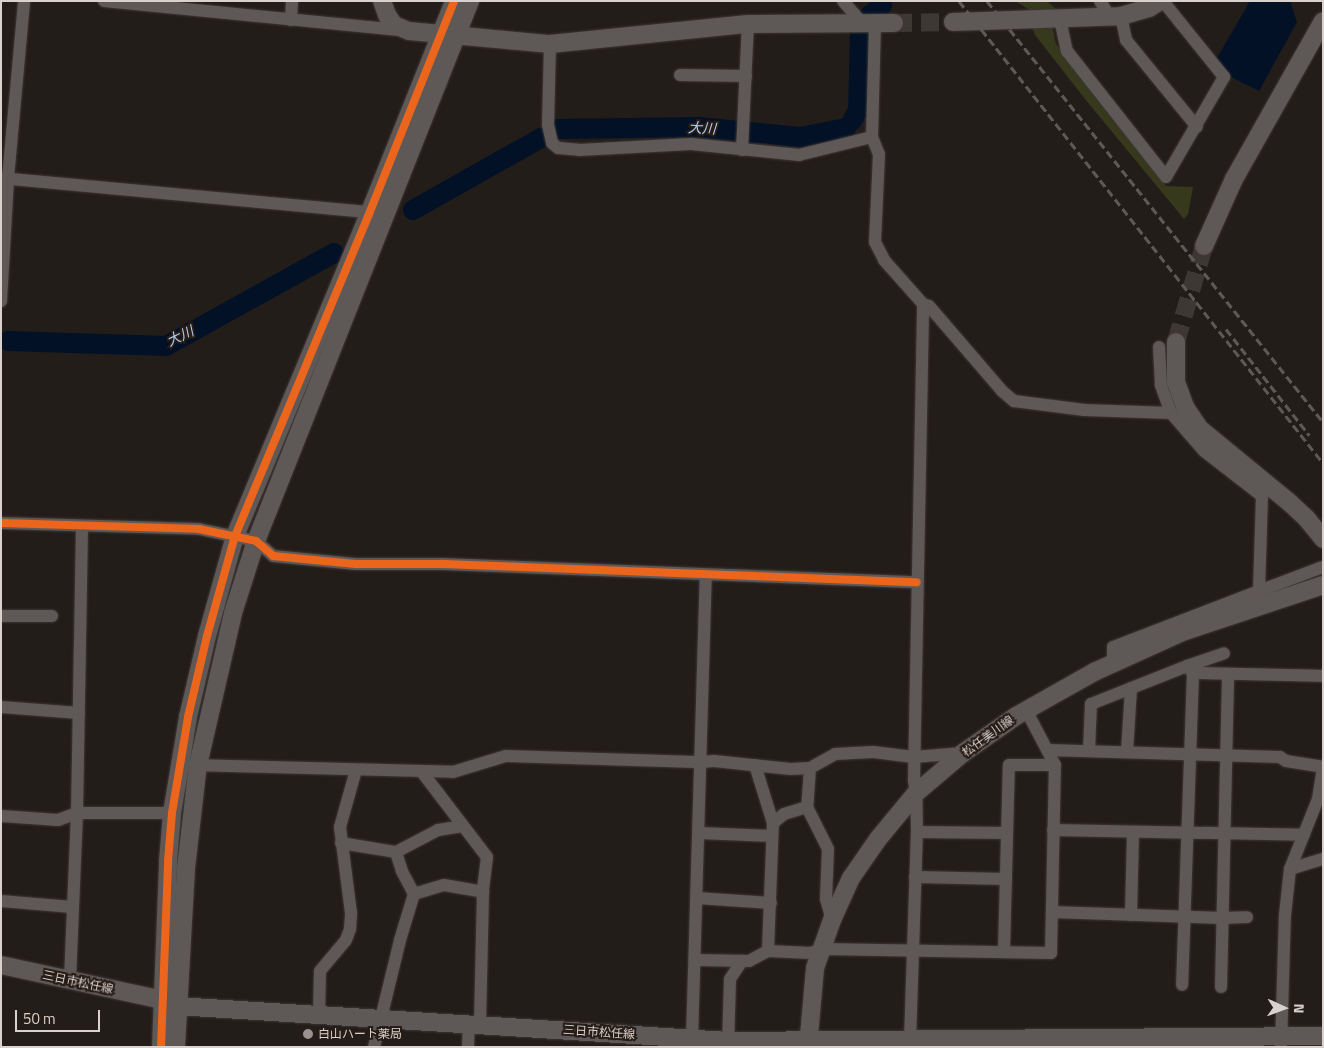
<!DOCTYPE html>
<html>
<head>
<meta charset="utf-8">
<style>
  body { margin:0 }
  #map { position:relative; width:1324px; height:1048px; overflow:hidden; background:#231d1a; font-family:"Titillium Web","Noto Sans JP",sans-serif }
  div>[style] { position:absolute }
  .green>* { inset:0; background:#37391c }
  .water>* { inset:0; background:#031127 }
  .river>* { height:20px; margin:-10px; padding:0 10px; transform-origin:10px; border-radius:10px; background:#031127 }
  .secondary-tunnel>* { height:18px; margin-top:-9px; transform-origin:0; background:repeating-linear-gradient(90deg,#3e3835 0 18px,transparent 0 27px) }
  .roads { filter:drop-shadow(0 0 1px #3d3736) drop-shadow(0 0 1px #3d3736) }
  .street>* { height:12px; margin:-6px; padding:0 6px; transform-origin:6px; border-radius:6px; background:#5e5856 }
  .secondary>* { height:18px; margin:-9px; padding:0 9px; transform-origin:9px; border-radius:9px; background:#5e5856 }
  .rail>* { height:3px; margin-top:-1.5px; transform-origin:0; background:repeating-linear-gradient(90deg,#5e5956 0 8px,transparent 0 12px) }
  .cycleway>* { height:8px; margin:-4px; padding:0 4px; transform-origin:4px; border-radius:4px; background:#eb651d }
  .dots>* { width:14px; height:14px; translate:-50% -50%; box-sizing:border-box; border:2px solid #271c16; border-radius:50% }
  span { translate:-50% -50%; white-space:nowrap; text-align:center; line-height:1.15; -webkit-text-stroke:4px #271c16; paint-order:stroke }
  .street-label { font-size:12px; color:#d9d1cd }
  .poi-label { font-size:12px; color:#d9d1cd }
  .left { translate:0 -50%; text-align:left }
  .water-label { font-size:14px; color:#b0cff4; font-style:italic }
  .frame { position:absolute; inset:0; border:2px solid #d9d1cd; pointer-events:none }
  .north { position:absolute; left:1259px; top:983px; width:50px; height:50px; -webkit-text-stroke:4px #271c16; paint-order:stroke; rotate:92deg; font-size:14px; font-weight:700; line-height:20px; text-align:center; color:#d9d1cd }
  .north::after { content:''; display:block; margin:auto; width:18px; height:22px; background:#d9d1cd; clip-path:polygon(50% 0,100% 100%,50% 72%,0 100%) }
  .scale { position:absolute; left:15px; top:1010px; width:85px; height:22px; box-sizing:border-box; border:2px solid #d9d1cd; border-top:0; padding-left:6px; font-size:15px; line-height:18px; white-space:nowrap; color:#d9d1cd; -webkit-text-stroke:4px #271c16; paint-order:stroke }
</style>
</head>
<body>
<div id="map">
  <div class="green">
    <div style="clip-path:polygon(1015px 1px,1047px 1px,1059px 12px,1036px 14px)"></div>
    <div style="clip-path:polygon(1031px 24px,1052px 25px,1056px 44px,1166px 186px,1193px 187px,1188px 214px,1184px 219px,1085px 99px,1035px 35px)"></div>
  </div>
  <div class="water">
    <div style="clip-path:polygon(1250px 1px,1290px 1px,1297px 22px,1259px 91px,1233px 78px,1217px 58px)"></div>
  </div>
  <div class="river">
    <div style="left:870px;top:15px;width:16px;rotate:-40deg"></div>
    <div style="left:852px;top:121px;width:13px;rotate:-61deg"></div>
    <div style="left:858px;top:110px;width:74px;rotate:-88.5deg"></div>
    <div style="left:556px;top:129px;width:143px;rotate:-0.8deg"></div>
    <div style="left:699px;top:127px;width:101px;rotate:5.7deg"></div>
    <div style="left:800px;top:137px;width:47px;rotate:-11.1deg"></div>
    <div style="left:413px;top:210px;width:147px;rotate:-29.4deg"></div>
    <div style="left:8px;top:341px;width:158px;rotate:1.8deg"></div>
    <div style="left:166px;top:346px;width:192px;rotate:-29deg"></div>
  </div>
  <div class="secondary-tunnel">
    <div style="left:894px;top:23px;width:59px;rotate:-1deg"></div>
    <div style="left:1176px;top:342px;width:100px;rotate:-73.7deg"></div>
  </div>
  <div class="roads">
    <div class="street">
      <div style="left:104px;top:1px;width:299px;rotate:5.6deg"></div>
      <div style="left:843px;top:1px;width:29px;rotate:49deg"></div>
      <div style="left:1100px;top:1px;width:19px;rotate:58deg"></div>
      <div style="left:1121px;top:16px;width:25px;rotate:78deg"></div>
      <div style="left:1126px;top:40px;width:112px;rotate:50.8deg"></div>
      <div style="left:1060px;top:19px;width:33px;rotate:78deg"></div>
      <div style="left:1067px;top:51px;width:160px;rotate:51.8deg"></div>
      <div style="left:1166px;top:177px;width:116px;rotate:-59.9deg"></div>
      <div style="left:1224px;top:77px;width:97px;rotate:-128.8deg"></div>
      <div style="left:291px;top:20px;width:19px;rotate:-87deg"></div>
      <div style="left:875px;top:23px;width:114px;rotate:91.5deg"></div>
      <div style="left:872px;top:137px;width:18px;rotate:68deg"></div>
      <div style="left:879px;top:154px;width:88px;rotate:92.6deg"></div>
      <div style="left:875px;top:242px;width:20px;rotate:63deg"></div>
      <div style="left:884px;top:260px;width:59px;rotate:48.4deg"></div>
      <div style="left:923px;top:304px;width:6px;rotate:18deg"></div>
      <div style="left:929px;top:306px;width:112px;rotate:49.3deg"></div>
      <div style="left:1002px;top:391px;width:16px;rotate:40deg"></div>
      <div style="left:1014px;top:401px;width:71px;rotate:7.3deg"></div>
      <div style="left:1084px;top:410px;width:87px;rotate:2deg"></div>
      <div style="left:550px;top:44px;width:81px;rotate:91.4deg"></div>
      <div style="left:548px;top:125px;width:18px;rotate:77deg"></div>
      <div style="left:552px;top:143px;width:8px;rotate:40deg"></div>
      <div style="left:558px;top:148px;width:21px;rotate:5deg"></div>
      <div style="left:579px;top:150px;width:112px;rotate:-3.1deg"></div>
      <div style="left:691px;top:144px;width:109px;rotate:5.8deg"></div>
      <div style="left:799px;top:155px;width:75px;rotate:-13.9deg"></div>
      <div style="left:680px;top:75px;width:66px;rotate:0.9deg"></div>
      <div style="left:742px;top:150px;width:126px;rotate:-87.3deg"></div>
      <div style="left:1px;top:178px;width:378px;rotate:5.3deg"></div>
      <div style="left:1px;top:301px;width:123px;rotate:-86.7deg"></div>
      <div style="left:8px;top:178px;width:178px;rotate:-84.8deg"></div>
      <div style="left:1px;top:523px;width:198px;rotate:1.7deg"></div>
      <div style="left:199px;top:529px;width:58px;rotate:11.9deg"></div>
      <div style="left:256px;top:541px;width:23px;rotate:41deg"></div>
      <div style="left:273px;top:556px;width:83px;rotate:5.5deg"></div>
      <div style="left:356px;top:564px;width:86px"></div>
      <div style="left:442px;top:564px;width:475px;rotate:2.2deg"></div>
      <div style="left:1259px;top:591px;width:68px;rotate:-20.6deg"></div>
      <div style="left:1px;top:616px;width:51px"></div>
      <div style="left:1113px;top:663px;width:16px;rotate:-90deg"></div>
      <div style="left:1113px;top:647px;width:156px;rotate:-21deg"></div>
      <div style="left:1259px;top:591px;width:95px;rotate:-88.2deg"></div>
      <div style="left:1262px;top:496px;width:73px;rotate:-142.2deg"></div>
      <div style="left:1204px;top:451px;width:50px;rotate:-131deg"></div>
      <div style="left:1171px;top:413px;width:30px;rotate:-110deg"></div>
      <div style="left:1161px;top:385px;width:38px;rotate:-93deg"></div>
      <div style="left:1187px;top:666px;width:39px;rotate:-19deg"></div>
      <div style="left:1193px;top:673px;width:130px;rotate:1.3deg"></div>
      <div style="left:1px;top:707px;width:78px;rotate:4.4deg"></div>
      <div style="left:1047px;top:750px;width:233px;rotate:1.7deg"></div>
      <div style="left:1280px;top:757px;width:7px;rotate:34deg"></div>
      <div style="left:1286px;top:761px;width:37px;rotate:9deg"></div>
      <div style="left:1089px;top:751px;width:47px;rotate:-87.6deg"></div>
      <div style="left:1091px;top:704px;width:103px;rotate:-21.6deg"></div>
      <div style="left:1187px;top:666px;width:9px;rotate:49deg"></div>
      <div style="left:1193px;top:673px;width:312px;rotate:92deg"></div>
      <div style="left:1127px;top:752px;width:64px;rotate:-86.4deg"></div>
      <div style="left:191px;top:765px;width:262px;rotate:1.5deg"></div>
      <div style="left:453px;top:772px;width:55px;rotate:-16.8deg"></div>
      <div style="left:506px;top:756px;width:195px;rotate:1.8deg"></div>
      <div style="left:701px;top:762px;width:13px;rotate:-4deg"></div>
      <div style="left:714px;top:761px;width:77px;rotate:5.9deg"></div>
      <div style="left:791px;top:769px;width:19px;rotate:-3deg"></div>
      <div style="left:810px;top:768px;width:29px;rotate:-29deg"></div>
      <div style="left:835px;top:754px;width:38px;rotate:-3deg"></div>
      <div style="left:873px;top:752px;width:41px;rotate:7deg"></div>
      <div style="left:914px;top:757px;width:49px;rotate:-4.7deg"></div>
      <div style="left:755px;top:765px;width:61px;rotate:72.8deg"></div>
      <div style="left:810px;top:768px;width:39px;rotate:94deg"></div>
      <div style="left:807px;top:807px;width:47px;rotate:63.4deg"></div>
      <div style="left:828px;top:849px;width:50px;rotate:92.3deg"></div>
      <div style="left:826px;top:899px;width:22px;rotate:74deg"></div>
      <div style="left:422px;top:772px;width:107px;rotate:52.6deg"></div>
      <div style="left:487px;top:857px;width:35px;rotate:97deg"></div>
      <div style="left:483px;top:892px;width:132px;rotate:91.3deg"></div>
      <div style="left:1px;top:816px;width:57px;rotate:4deg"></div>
      <div style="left:58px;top:820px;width:20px;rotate:-20deg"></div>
      <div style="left:77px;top:813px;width:95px"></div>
      <div style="left:1053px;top:830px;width:251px;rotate:1.1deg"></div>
      <div style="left:917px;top:832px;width:90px;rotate:0.6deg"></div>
      <div style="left:699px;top:833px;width:73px;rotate:2.4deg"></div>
      <div style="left:341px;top:843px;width:56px;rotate:9.3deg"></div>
      <div style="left:396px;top:852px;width:47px;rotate:-27.6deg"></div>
      <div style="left:438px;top:830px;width:25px;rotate:-9deg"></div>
      <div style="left:1290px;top:869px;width:34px;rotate:-17deg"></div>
      <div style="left:915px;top:877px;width:91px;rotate:1.3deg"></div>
      <div style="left:414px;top:894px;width:31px;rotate:-17deg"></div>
      <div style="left:444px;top:885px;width:40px;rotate:10deg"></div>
      <div style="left:697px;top:898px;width:74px;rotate:3.9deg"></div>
      <div style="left:1px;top:901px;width:71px;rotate:4.8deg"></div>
      <div style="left:1052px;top:912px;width:170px;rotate:2deg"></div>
      <div style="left:1222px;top:918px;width:25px;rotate:-2deg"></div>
      <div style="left:1131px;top:915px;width:83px;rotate:-88.6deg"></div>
      <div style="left:768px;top:951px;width:128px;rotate:-87.8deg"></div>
      <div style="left:773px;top:823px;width:14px;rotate:-39deg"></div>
      <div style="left:784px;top:814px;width:24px;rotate:-17deg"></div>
      <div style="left:1004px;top:951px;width:186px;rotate:-88.5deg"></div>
      <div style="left:1009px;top:765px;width:46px"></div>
      <div style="left:696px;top:960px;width:53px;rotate:1.1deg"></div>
      <div style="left:749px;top:961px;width:21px;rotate:-28deg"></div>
      <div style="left:768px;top:951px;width:43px;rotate:2.7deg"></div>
      <div style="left:811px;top:953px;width:12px;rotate:-20deg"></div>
      <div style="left:822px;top:949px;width:229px;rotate:1deg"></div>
      <div style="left:1051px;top:953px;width:188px;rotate:-88.8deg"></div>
      <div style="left:1055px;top:765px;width:62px;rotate:-117.8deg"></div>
      <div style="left:70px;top:980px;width:167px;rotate:-87.6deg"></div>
      <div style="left:77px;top:813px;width:287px;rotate:-89deg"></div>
      <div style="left:1221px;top:987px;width:313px;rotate:-88.7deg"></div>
      <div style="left:319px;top:1013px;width:42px;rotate:-88.6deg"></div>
      <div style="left:320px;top:971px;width:40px;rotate:-50deg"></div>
      <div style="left:346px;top:940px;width:12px;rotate:-70deg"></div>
      <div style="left:350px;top:929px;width:16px;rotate:-86deg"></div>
      <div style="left:351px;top:913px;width:87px;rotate:-97.3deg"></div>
      <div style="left:340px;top:827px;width:59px;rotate:-74.3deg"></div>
      <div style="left:692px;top:1039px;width:463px;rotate:-88.3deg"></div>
      <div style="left:910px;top:1041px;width:209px;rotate:-88.1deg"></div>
      <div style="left:917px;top:832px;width:39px;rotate:-91deg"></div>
      <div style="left:916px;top:793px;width:13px;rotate:-99deg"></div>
      <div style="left:914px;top:780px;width:476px;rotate:-88.9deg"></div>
      <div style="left:374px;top:1047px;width:110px;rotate:-76.3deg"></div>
      <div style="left:400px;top:940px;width:48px;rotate:-73.1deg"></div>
      <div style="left:414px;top:894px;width:26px;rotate:-118deg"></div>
      <div style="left:402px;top:871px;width:20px;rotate:-108deg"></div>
      <div style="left:468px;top:1047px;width:24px;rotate:-88deg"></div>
      <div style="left:728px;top:1047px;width:68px;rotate:-88.3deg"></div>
      <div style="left:730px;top:979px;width:22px;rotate:-56deg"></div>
      <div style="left:1281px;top:1047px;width:132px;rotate:-88.3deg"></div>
      <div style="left:1285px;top:915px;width:46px;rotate:-83.8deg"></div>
      <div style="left:1290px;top:869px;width:75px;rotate:-68.2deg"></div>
      <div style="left:1318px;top:799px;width:32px;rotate:-81deg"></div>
    </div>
    <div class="secondary">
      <div style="left:382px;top:1px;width:15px;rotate:70deg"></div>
      <div style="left:387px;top:15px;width:12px;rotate:55deg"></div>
      <div style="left:394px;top:25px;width:16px;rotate:22deg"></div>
      <div style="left:409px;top:31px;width:142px;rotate:5.3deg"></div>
      <div style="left:550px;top:44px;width:199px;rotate:-5.8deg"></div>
      <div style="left:748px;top:24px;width:146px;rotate:-0.4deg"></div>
      <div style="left:953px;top:22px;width:168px;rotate:-2deg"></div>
      <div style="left:1121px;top:16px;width:29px;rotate:-16deg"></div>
      <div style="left:1149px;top:8px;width:13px;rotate:-32deg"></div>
      <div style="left:1204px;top:246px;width:73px;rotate:-65.9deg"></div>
      <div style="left:1234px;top:179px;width:181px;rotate:-60.6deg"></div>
      <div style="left:1176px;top:342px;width:40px;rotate:90deg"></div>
      <div style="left:1176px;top:382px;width:27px;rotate:70deg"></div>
      <div style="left:1185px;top:407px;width:27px;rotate:56deg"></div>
      <div style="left:1200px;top:429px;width:117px;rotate:39.4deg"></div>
      <div style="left:1290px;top:503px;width:23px;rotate:43deg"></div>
      <div style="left:1307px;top:519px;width:26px;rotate:51deg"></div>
      <div style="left:1px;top:965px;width:166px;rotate:12.2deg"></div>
      <div style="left:163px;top:1000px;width:15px;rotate:23deg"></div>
      <div style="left:177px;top:1006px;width:552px;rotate:3.63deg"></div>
      <div style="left:728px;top:1041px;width:595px;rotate:-0.48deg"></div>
      <div style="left:161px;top:1047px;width:186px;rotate:-87.8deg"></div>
      <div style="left:168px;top:861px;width:48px;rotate:-85.2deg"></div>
      <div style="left:172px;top:813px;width:97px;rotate:-80.5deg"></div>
      <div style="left:188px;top:717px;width:83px;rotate:-76.8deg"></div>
      <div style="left:207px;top:636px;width:104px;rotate:-74.4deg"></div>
      <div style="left:235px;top:536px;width:349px;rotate:-67.4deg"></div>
      <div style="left:369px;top:214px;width:229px;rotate:-68.2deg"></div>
      <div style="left:176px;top:1047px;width:179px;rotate:-86.8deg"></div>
      <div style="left:186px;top:868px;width:104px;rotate:-83.4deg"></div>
      <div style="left:198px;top:765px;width:156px;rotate:-77deg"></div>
      <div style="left:233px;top:613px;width:76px;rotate:-72.3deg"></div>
      <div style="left:256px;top:541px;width:581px;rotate:-68.38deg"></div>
      <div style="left:808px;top:1047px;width:79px;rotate:-84.9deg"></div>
      <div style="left:815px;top:968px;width:51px;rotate:-70.5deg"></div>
      <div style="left:832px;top:920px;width:46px;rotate:-65.7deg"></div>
      <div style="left:851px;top:878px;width:47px;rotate:-55.3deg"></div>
      <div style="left:878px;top:839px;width:60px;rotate:-50.4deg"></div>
      <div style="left:916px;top:793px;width:62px;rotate:-40.4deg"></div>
      <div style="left:963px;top:753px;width:65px;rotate:-34.9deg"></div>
      <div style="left:1016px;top:716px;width:90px;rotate:-29.4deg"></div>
      <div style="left:1094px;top:672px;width:100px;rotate:-24.3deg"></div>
      <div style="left:1185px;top:631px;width:145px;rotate:-18.4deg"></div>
    </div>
  </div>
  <div class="rail">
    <div style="left:959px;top:1px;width:588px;rotate:51.77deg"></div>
    <div style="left:987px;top:1px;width:539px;rotate:51.41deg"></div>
    <div style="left:1226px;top:329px;width:135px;rotate:51.9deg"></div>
  </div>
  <div class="cycleway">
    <div style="left:1px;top:523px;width:198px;rotate:1.7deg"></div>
    <div style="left:199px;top:529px;width:58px;rotate:11.9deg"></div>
    <div style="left:256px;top:541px;width:23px;rotate:41deg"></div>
    <div style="left:273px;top:556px;width:83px;rotate:5.5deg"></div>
    <div style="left:356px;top:564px;width:86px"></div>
    <div style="left:442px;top:564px;width:475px;rotate:2.2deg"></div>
    <div style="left:161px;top:1047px;width:186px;rotate:-87.8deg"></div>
    <div style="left:168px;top:861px;width:48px;rotate:-85.2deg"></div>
    <div style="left:172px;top:813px;width:97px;rotate:-80.5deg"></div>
    <div style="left:188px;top:717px;width:83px;rotate:-76.8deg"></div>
    <div style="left:207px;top:636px;width:104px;rotate:-74.4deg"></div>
    <div style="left:235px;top:536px;width:349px;rotate:-67.4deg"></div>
    <div style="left:369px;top:214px;width:229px;rotate:-68.2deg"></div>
  </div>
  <div class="dots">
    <div style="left:308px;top:1034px;background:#99928e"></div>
  </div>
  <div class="street-label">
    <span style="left:988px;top:736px;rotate:-36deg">松任美川線</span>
    <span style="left:78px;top:982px;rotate:12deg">三日市松任線</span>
    <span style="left:599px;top:1032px;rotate:4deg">三日市松任線</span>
  </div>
  <div class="poi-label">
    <span class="left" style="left:318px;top:1034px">白山ハート薬局</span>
  </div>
  <div class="water-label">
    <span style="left:702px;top:128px;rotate:3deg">大川</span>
    <span style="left:180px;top:336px;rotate:-26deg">大川</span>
  </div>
  <div class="frame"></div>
  <div class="north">N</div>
  <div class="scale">50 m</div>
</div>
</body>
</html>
